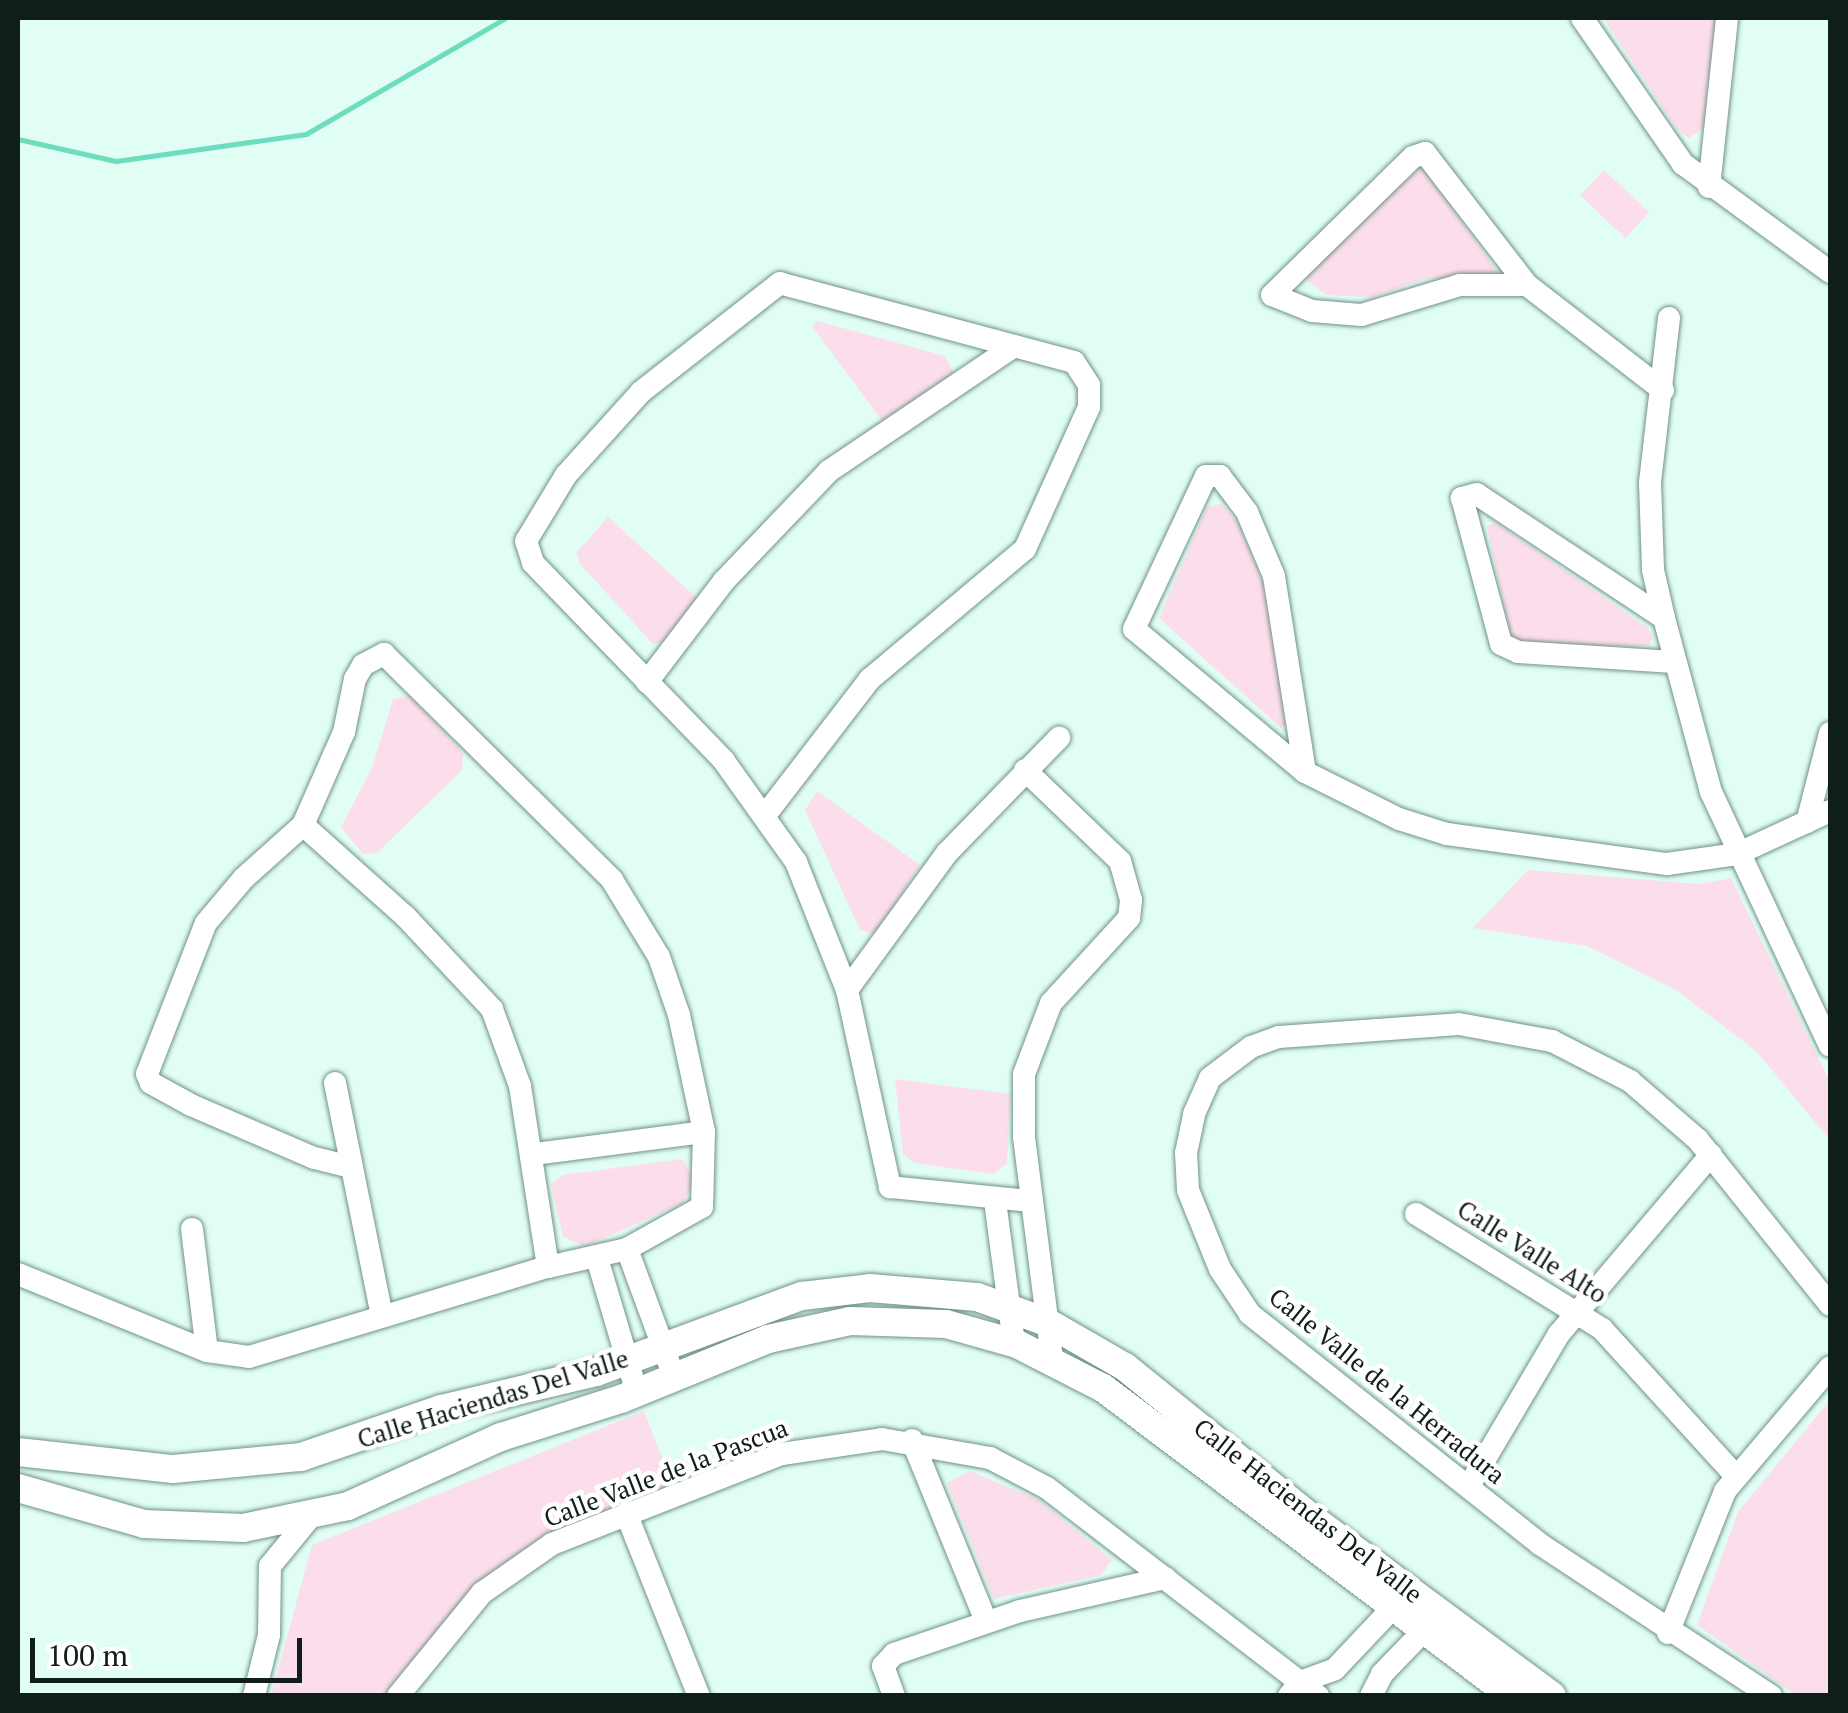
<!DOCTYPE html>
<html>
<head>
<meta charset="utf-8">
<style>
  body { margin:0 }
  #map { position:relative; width:1848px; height:1713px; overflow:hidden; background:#e1fef5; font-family:"PT Serif",serif }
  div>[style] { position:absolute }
  .green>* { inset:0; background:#fcddeb; transform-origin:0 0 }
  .stream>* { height:5px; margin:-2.5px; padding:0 2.5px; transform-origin:2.5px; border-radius:2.5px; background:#6edcbe }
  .roads { filter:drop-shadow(0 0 2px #709287) drop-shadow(0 0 2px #709287) }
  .minor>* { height:22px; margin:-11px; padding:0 11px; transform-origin:11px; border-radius:11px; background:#fff }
  .major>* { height:28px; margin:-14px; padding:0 14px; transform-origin:14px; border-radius:14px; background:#fff }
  span { translate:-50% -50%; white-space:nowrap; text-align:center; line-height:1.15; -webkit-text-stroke:9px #fff; paint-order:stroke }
  .street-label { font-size:25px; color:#101e1a }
  .frame { position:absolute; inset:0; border:20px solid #101e1a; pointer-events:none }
  .scale { position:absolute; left:30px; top:1638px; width:272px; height:45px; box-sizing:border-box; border:5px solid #101e1a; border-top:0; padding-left:12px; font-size:30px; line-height:35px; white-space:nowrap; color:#101e1a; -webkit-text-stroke:8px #fff; paint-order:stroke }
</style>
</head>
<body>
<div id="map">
  <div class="green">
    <div style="clip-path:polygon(1603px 18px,1727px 18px,1707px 125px,1689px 138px,1677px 129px)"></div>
    <div style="clip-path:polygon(1422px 167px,1500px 275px,1424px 279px,1373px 297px,1326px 295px,1294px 270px)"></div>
    <div style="left:1604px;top:170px;width:62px;height:35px;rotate:43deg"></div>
    <div style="clip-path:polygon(817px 321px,945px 356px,953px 371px,948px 384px,885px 425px,812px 326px)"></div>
    <div style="clip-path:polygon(1222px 504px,1239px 525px,1266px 588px,1289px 722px,1281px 728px,1159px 618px,1207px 507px)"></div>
    <div style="clip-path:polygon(608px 517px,700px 601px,663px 642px,653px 644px,580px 564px,577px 552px)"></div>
    <div style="clip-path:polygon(1496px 523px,1648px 628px,1653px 637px,1648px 646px,1528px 646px,1511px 636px,1487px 526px)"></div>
    <div style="clip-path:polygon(411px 696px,463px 753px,462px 770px,378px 852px,363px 854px,341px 827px,372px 768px,393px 699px)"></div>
    <div style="clip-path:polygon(817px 791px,920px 865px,875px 934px,860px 930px,805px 810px)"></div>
    <div style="clip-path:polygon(1528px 870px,1698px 884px,1731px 878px,1830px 1082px,1830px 1140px,1756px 1051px,1676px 990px,1587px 946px,1473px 928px)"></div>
    <div style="clip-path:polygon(895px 1079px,1010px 1094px,1007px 1164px,993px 1174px,914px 1163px,903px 1154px)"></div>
    <div style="clip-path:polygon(682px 1159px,695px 1179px,683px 1203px,586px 1246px,563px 1237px,551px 1184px,563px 1175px)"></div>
    <div style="clip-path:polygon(1830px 1400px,1830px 1695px,1796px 1695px,1697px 1625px,1738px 1512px)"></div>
    <div style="clip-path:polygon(644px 1411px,672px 1484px,535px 1546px,472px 1589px,384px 1695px,271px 1696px,312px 1545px)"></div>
    <div style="clip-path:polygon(970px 1471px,1039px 1500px,1112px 1560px,1101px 1575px,994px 1599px,947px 1483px)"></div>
  </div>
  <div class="stream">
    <div style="left:18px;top:139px;width:100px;rotate:12.7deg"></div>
    <div style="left:116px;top:161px;width:192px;rotate:-8.1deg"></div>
    <div style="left:306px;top:134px;width:230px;rotate:-30.2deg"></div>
  </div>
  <div class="roads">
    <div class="minor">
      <div style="left:1582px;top:18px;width:178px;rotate:55.3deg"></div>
      <div style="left:1683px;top:164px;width:182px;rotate:36.3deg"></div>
      <div style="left:1709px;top:187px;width:170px;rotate:-83.9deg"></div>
      <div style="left:1527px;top:285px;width:67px;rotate:180deg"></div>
      <div style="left:1460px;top:285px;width:103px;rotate:163.1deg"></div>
      <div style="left:1361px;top:315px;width:49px;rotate:-175.3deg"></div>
      <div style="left:1312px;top:311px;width:43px;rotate:-158.2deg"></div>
      <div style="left:1272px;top:295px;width:197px;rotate:-44.4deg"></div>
      <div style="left:1413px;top:157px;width:13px;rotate:-18deg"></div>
      <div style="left:1425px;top:153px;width:167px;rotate:52.3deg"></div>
      <div style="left:1527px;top:285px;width:172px;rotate:37.7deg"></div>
      <div style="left:1669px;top:318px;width:166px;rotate:96.6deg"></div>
      <div style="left:1650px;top:483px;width:87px;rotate:88deg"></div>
      <div style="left:1653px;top:570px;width:49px;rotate:77.1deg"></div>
      <div style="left:1664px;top:618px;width:180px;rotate:74.9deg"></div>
      <div style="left:1711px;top:792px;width:280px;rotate:64.9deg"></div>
      <div style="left:1664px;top:618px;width:224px;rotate:-146.5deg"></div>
      <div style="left:1477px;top:494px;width:16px;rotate:165deg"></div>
      <div style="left:1462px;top:498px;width:151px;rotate:75deg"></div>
      <div style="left:1501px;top:644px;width:19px;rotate:25deg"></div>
      <div style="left:1518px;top:652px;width:156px;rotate:3.7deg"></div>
      <div style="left:647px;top:682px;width:127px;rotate:-52.7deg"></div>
      <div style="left:724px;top:581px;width:152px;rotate:-46.3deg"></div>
      <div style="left:829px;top:471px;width:223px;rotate:-34deg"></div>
      <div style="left:1025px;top:770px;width:132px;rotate:43.8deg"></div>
      <div style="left:1120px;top:861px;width:41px;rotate:74.2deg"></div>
      <div style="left:1131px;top:900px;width:18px;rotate:96deg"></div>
      <div style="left:1129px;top:918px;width:115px;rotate:132.5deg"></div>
      <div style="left:1051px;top:1003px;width:76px;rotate:110.8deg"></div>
      <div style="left:1024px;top:1074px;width:63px;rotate:90deg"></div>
      <div style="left:1024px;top:1137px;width:225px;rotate:82.8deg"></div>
      <div style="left:1305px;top:772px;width:198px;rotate:-99deg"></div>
      <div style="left:1274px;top:576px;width:69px;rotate:-112.9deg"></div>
      <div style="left:1247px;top:512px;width:45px;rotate:-126.9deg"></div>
      <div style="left:1220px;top:476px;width:14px;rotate:180deg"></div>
      <div style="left:1206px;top:476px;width:169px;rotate:115.2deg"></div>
      <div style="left:1134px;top:629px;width:223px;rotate:39.9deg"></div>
      <div style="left:1305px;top:772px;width:105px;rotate:26.6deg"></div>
      <div style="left:1399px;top:819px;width:50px;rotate:17.4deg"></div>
      <div style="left:1447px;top:834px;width:222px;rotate:7.8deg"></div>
      <div style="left:1667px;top:864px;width:71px;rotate:-8.1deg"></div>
      <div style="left:1737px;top:854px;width:102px;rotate:-24.8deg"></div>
      <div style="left:766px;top:814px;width:170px;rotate:-52.4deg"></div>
      <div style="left:870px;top:679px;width:202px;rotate:-40deg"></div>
      <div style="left:1025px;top:549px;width:156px;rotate:-65.7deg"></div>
      <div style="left:1089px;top:407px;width:22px;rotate:-90deg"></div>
      <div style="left:1089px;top:385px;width:27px;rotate:-123deg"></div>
      <div style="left:1074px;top:362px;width:304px;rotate:-165deg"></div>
      <div style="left:780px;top:283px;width:177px;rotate:141.9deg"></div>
      <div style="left:641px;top:392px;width:112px;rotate:132.1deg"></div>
      <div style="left:566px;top:475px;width:77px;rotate:121.2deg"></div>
      <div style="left:526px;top:541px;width:23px;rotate:72deg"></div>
      <div style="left:533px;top:563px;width:275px;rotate:46deg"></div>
      <div style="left:724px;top:761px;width:124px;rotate:54.5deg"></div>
      <div style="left:796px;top:862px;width:138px;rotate:68.3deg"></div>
      <div style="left:847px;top:990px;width:202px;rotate:77.7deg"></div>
      <div style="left:890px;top:1187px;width:141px;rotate:5.7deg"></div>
      <div style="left:1807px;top:822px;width:92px;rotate:-75.5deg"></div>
      <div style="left:847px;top:990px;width:170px;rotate:-53.9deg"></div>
      <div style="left:947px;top:853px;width:161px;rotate:-45.8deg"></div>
      <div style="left:335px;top:1083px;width:238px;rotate:78.6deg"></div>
      <div style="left:535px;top:1154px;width:170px;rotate:-7.4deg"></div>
      <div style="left:351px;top:1167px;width:38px;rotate:-166deg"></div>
      <div style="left:314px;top:1158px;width:134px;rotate:-156.7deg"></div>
      <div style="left:191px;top:1105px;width:46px;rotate:-151.2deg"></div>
      <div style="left:151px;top:1083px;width:10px;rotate:-114deg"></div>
      <div style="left:147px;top:1074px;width:162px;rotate:-68.7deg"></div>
      <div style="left:206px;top:923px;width:59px;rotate:-49.8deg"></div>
      <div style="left:244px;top:878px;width:79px;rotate:-41.9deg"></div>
      <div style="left:303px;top:825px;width:102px;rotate:-66.2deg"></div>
      <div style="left:344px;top:732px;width:54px;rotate:-78.3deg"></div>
      <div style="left:355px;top:679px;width:16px;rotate:-60deg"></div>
      <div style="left:363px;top:665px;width:24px;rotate:-28deg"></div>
      <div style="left:384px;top:654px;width:321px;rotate:44.7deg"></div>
      <div style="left:612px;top:880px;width:90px;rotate:58.6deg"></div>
      <div style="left:659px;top:957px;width:61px;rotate:71deg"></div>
      <div style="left:679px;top:1015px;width:120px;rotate:77.9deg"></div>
      <div style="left:704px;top:1132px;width:75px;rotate:91.5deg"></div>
      <div style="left:702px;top:1207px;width:86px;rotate:150.8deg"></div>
      <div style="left:627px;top:1249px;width:81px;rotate:167.2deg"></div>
      <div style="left:995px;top:1201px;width:143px;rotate:82.4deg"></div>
      <div style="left:1416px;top:1214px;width:219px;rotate:31.7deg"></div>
      <div style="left:1602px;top:1329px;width:197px;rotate:47.7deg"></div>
      <div style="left:192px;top:1229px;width:123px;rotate:83deg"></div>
      <div style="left:627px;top:1249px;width:136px;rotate:69.8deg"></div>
      <div style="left:597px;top:1258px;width:141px;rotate:73.5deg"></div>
      <div style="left:18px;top:1274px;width:204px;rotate:22.2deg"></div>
      <div style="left:207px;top:1351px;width:42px;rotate:8.1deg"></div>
      <div style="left:249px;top:1357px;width:312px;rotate:-16.8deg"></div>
      <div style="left:548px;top:1267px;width:183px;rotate:-98.8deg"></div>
      <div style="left:520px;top:1086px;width:82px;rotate:-110deg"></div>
      <div style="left:492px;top:1009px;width:126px;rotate:-133.1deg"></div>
      <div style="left:406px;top:917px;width:138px;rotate:-138.2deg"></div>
      <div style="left:912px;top:1440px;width:196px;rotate:67.8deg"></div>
      <div style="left:1469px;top:1486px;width:177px;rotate:-59.4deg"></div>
      <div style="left:1559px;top:1334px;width:235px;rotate:-49.7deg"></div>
      <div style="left:626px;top:1513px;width:197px;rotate:68.3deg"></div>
      <div style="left:1668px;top:1633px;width:153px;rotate:-68.1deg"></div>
      <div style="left:1725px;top:1491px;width:162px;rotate:-49.7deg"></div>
      <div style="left:254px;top:1696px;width:63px;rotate:-76.2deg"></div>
      <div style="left:269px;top:1635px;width:69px;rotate:-89.2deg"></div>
      <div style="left:270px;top:1566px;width:65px;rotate:-50.6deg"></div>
      <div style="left:398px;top:1696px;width:133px;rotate:-50.8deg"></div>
      <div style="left:482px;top:1593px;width:85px;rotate:-35deg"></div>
      <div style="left:552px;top:1544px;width:247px;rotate:-21.4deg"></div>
      <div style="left:782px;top:1454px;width:101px;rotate:-8.5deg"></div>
      <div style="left:882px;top:1439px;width:110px;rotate:10deg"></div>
      <div style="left:990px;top:1458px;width:64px;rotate:27.8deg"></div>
      <div style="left:1047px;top:1488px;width:342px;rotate:37.5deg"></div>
      <div style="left:894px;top:1696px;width:32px;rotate:-110deg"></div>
      <div style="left:883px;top:1666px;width:16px;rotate:-47deg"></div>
      <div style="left:894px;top:1654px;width:133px;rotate:-18.8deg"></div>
      <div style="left:1020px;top:1611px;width:149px;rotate:-12.8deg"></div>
      <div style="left:1289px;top:1696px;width:18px;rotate:-52deg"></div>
      <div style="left:1300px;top:1682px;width:37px;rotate:-20deg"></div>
      <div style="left:1335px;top:1669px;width:102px;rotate:-46.6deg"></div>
      <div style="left:1371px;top:1696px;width:25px;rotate:-63deg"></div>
      <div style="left:1382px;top:1674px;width:78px;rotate:-46deg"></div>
      <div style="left:1771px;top:1696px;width:277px;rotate:-146.7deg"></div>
      <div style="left:1540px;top:1544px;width:370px;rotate:-141.6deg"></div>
      <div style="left:1250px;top:1314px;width:54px;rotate:-123.7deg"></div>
      <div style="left:1220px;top:1269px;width:85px;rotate:-112.1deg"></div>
      <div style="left:1188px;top:1190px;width:37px;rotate:-93deg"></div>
      <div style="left:1186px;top:1153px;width:40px;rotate:-78deg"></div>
      <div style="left:1194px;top:1114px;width:39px;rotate:-66deg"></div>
      <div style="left:1210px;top:1078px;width:51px;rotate:-37.1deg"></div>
      <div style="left:1251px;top:1047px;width:30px;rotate:-20deg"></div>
      <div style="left:1279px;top:1037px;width:180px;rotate:-4.1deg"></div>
      <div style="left:1459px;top:1024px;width:95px;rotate:10.4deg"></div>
      <div style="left:1552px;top:1041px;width:88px;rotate:27.1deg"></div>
      <div style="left:1630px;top:1081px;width:90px;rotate:40.9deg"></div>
      <div style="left:1698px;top:1140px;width:211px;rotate:51.3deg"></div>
    </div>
    <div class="major">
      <div style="left:18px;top:1452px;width:156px;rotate:6.3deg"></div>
      <div style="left:173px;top:1469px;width:129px;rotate:-5.4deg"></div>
      <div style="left:301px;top:1457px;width:148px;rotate:-18.9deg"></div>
      <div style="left:441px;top:1409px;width:159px;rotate:-13.4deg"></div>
      <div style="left:596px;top:1372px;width:220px;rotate:-20.3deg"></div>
      <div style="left:802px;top:1296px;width:68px;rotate:-6.7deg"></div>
      <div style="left:870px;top:1288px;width:107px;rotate:4.8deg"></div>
      <div style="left:977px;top:1297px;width:74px;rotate:19.7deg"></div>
      <div style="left:1047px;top:1322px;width:90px;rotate:30deg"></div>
      <div style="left:1125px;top:1367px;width:237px;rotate:39deg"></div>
      <div style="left:1309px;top:1516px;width:302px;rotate:36.5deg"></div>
      <div style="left:18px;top:1488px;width:131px;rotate:15.9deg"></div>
      <div style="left:144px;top:1524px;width:99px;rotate:2.3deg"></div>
      <div style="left:243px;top:1528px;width:107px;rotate:-11.8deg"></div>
      <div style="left:348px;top:1506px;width:168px;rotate:-24.3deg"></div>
      <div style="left:501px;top:1437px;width:126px;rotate:-17.6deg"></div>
      <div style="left:621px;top:1399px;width:159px;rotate:-22.2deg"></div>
      <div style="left:768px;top:1339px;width:84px;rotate:-12.4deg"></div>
      <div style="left:850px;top:1321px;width:96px;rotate:1.8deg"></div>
      <div style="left:946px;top:1324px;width:74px;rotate:15.7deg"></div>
      <div style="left:1017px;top:1344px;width:97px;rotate:27.1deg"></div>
      <div style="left:1103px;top:1388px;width:512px;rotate:36.98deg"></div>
    </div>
  </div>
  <div class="street-label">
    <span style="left:1532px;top:1252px;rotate:32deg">Calle Valle Alto</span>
    <span style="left:1387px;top:1386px;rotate:39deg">Calle Valle de la Herradura</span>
    <span style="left:493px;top:1399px;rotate:-17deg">Calle Haciendas Del Valle</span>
    <span style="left:666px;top:1473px;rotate:-21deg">Calle Valle de la Pascua</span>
    <span style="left:1308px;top:1511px;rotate:38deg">Calle Haciendas Del Valle</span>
  </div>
  <div class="frame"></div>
  <div class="scale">100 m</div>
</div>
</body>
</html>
